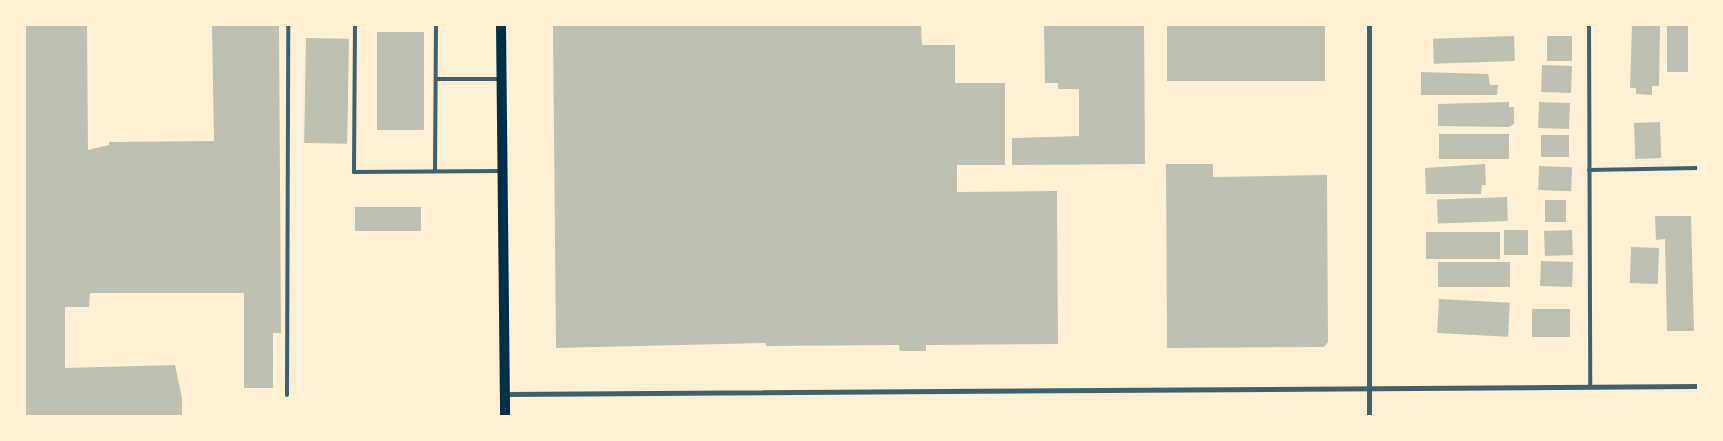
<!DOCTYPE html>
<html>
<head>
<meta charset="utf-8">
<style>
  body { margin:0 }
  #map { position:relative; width:1723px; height:441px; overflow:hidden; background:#fdf0d5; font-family:Karla,sans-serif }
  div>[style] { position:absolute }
  .building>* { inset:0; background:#bec0b2; transform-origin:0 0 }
  .service>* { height:4px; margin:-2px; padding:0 2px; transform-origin:2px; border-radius:2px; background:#3f606c }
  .minor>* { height:5px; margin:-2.5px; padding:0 2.5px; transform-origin:2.5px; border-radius:2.5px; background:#3f606c }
  .secondary>* { height:10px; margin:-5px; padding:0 5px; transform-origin:5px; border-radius:5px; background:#003049 }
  span { translate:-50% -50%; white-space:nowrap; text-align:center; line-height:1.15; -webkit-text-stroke:4px #fdf0d5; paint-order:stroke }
  .frame { position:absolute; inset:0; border:26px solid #fdf0d5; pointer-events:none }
</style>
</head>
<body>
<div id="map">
  <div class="building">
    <div style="clip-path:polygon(25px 25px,87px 25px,88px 150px,109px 145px,109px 142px,214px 141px,212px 25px,279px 25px,281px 333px,273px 333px,273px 388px,244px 388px,244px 293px,90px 293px,89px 307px,65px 307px,65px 368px,175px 365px,182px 398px,182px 416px,25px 416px)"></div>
    <div style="clip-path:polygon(553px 25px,921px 25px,922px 45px,955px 45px,955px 83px,1005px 83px,1005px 165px,957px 165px,957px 192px,1057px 191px,1058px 344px,926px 345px,926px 351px,900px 351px,899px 345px,766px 346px,766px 343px,556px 348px)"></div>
    <div style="clip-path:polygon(1044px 25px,1144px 25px,1145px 164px,1012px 165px,1012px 138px,1079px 136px,1079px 89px,1058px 89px,1058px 83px,1045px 83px)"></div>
    <div style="left:1167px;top:25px;width:158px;height:56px"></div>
    <div style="clip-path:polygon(1632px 25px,1660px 25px,1659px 86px,1652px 86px,1652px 95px,1636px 94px,1636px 88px,1630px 88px)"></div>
    <div style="left:1667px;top:25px;width:21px;height:47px"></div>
    <div style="left:424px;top:32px;width:98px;height:47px;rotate:90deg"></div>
    <div style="left:1514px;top:36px;width:25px;height:81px;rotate:88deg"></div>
    <div style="left:1572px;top:36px;width:25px;height:25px;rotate:90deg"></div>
    <div style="left:306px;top:38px;width:43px;height:105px;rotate:1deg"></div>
    <div style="left:1572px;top:66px;width:27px;height:30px;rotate:92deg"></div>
    <div style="clip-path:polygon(1421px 72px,1488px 74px,1490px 85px,1498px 85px,1497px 95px,1421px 95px)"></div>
    <div style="clip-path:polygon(1509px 102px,1509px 107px,1514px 107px,1514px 124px,1509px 127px,1438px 126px,1438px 104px)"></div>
    <div style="left:1539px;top:102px;width:31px;height:26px;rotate:2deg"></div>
    <div style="left:1660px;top:122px;width:36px;height:26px;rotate:88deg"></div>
    <div style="left:1509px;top:134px;width:25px;height:70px;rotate:90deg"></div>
    <div style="left:1541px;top:135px;width:28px;height:22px"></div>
    <div style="clip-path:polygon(1166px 164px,1213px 164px,1213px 177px,1327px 175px,1328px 342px,1324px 347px,1167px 348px)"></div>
    <div style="clip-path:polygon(1485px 164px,1486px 185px,1482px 185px,1481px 194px,1426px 194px,1425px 168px)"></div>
    <div style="left:1539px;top:166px;width:33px;height:24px;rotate:2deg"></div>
    <div style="left:1507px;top:197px;width:24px;height:70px;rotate:88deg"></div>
    <div style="left:1545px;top:200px;width:21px;height:22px"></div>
    <div style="left:355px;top:207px;width:66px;height:24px"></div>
    <div style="clip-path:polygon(1655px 216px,1691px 216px,1694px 331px,1667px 331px,1665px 239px,1656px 240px)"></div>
    <div style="left:1504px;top:230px;width:24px;height:25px"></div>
    <div style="left:1572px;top:230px;width:25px;height:28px;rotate:88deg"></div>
    <div style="left:1426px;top:232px;width:74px;height:27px"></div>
    <div style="left:1631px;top:247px;width:28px;height:36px;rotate:2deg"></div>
    <div style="left:1541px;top:261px;width:32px;height:25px;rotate:2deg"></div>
    <div style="left:1510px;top:262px;width:25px;height:72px;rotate:90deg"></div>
    <div style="left:1439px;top:299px;width:71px;height:34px;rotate:3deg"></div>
    <div style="left:1532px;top:309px;width:38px;height:28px"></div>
  </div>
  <div class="service">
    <div style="left:355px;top:25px;width:147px;rotate:90.4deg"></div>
    <div style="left:354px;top:172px;width:146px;rotate:-0.4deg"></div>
    <div style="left:1589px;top:25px;width:362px;rotate:89.8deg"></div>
    <div style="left:437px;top:79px;width:62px"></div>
    <div style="left:1589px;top:170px;width:109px;rotate:-1.1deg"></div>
    <div style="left:435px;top:171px;width:146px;rotate:-89.6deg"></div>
    <div style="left:287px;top:395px;width:370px;rotate:-89.8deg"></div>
  </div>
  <div class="minor">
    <div style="left:1369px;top:25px;width:391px;rotate:90deg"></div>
    <div style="left:505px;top:394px;width:1193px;rotate:-0.38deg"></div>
  </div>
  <div class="secondary">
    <div style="left:501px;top:25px;width:391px;rotate:89.4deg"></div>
  </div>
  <div class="frame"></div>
</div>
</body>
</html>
